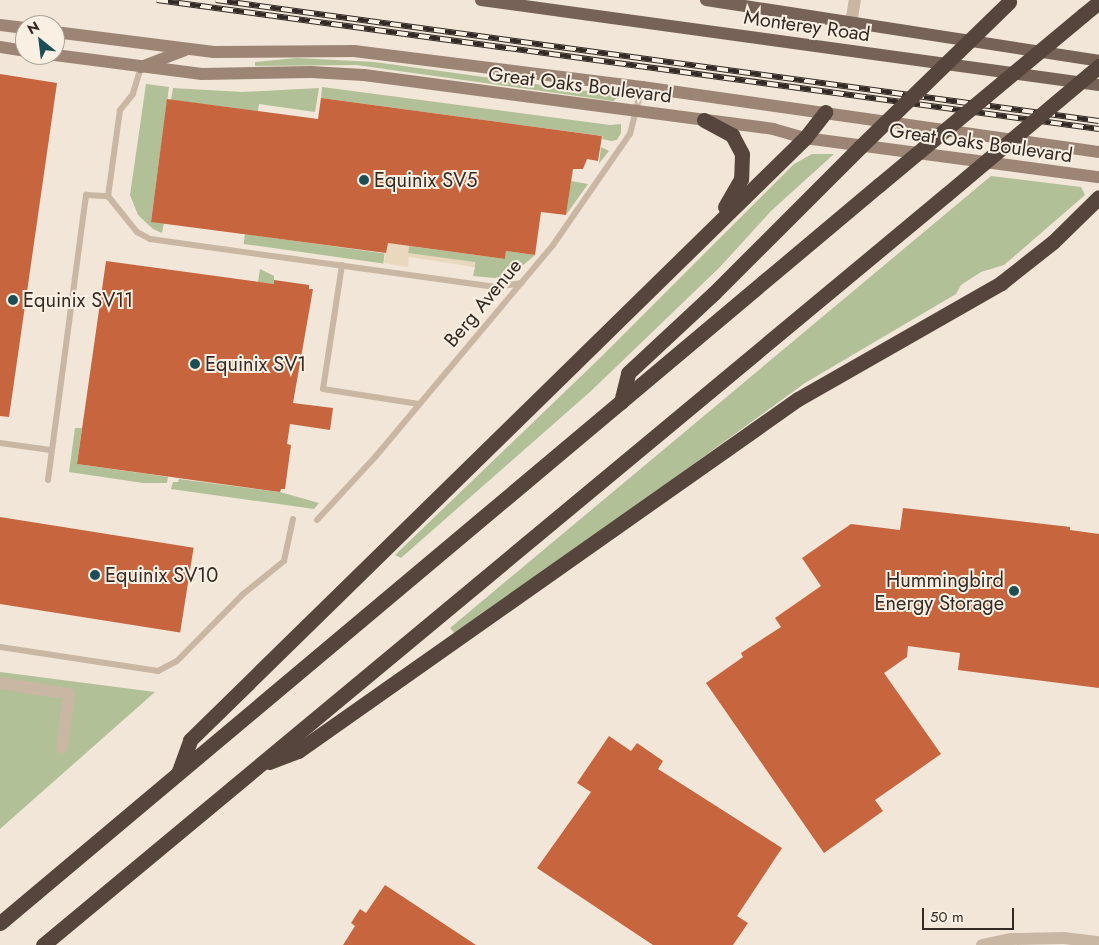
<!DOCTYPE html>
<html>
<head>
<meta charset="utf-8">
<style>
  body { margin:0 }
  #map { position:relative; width:1099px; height:945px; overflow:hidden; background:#f1e6d7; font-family:Jost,sans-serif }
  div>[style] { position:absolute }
  .green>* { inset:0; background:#b1c097; transform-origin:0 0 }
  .plaza>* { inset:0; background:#e9d8bd }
  .building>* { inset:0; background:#c7653f; transform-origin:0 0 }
  .service>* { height:6px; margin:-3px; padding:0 3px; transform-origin:3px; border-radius:3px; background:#c9b6a3 }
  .minor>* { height:12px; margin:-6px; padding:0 6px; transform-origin:6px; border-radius:6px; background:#c9b6a3 }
  .tertiary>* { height:12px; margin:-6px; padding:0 6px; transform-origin:6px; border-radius:6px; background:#c9b6a3 }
  .secondary>* { height:12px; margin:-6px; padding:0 6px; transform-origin:6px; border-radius:6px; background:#9c8575 }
  .primary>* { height:12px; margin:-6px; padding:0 6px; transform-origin:6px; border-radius:6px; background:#766256 }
  .motorway>* { height:15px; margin:-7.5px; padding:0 7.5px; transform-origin:7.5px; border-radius:7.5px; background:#55453c }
  .rail>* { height:5.5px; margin-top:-2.75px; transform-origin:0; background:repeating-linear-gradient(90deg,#f9f0e3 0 11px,#342a25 0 22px); box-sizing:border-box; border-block:1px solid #342a25 }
  .motorway-bridge>* { height:15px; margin:-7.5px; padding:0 7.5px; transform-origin:7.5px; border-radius:7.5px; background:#55453c }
  .dots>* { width:14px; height:14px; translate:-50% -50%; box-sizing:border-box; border:2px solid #f9f0e3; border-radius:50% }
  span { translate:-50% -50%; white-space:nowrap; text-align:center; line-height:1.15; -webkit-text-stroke:4px #f9f0e3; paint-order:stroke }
  .street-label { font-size:20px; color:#342a25 }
  .poi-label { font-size:20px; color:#342a25 }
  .left { translate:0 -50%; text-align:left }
  .right { translate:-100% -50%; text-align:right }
  .north { position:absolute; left:15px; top:15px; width:50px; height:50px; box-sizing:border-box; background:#f9f0e3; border:1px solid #aaa197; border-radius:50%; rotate:331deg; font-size:14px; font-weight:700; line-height:20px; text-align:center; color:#342a25 }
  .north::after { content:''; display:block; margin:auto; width:18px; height:22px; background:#1b4f55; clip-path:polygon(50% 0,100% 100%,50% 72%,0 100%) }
  .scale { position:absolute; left:922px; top:908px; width:92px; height:22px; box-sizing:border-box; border:2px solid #342a25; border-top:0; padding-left:6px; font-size:15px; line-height:18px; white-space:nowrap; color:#342a25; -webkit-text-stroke:4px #f9f0e3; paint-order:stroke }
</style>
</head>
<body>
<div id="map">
  <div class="green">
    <div style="clip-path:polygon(297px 58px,374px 62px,615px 95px,617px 98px,613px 101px,356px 65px,255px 66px,255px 62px)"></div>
    <div style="clip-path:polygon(146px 84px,169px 87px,151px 221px,164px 223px,162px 233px,153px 229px,138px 215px,130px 195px)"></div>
    <div style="clip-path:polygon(322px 87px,610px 125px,621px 124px,621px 133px,617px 140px,611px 141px,602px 139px,603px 136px,321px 98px)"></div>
    <div style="clip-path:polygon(173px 88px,242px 92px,319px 88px,315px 112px,259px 104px,258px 111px,171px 100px)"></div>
    <div style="clip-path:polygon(601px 147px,609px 151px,597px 166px,599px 163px)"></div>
    <div style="clip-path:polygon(812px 154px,834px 154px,771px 211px,720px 267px,591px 391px,401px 558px,395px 555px,601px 357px,794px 164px)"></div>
    <div style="clip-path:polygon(991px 176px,1081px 187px,1085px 195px,1004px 265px,981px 272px,961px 285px,956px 294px,805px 383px,457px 636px,450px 628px)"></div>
    <div style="clip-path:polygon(571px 181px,588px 184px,566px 215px)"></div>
    <div style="left:245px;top:234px;width:141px;height:10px;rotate:8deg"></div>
    <div style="clip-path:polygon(409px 246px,505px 259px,506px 251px,535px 255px,514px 273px,495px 278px,473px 276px,475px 267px,408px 253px)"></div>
    <div style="clip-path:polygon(260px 269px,274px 276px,274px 284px,258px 282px)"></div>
    <div style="clip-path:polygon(75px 428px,82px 428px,77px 464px,168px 477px,167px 483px,143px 483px,69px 472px)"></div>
    <div style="clip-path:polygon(179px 479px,280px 492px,319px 503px,314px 509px,171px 489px,173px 482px,178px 482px)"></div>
    <div style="clip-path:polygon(0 672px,155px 692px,0 829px)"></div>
  </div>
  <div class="plaza">
    <div style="clip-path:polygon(388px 243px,409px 246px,408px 253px,475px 262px,475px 267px,409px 257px,408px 267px,384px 263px)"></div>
  </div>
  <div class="building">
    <div style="clip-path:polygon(0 74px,57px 83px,9px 417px,0 416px)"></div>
    <div style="clip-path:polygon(321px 98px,602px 136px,598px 161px,587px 159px,583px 169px,573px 169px,566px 215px,541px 212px,535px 255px,506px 251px,505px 259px,388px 243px,386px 253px,151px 222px,167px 99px,318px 119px)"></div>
    <div style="clip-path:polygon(106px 261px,274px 284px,274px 280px,309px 285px,309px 289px,313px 289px,293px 403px,333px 408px,330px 430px,290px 424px,287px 444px,291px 445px,285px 489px,281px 489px,280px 492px,77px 464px)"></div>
    <div style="clip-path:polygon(903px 508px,1070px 527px,1070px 530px,1099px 534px,1099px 688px,958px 670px,960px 653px,908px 646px,907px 657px,884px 673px,941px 754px,875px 800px,883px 811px,824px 853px,706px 683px,743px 657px,741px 653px,781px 627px,775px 618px,821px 586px,802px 558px,851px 524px,900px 530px)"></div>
    <div style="left:0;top:517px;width:196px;height:86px;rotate:9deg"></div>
    <div style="clip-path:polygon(609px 736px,631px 751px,637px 743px,663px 761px,658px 769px,782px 848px,737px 916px,748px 923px,733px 945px,653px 945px,537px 868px,591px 792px,577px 783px)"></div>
    <div style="clip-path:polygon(385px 885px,476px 945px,343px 945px,355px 926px,351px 923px,360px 909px,366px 913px)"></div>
  </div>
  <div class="service">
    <div style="left:141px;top:67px;width:28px;rotate:107deg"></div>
    <div style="left:133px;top:94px;width:21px;rotate:129deg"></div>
    <div style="left:120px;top:110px;width:87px;rotate:97.9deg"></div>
    <div style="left:108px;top:196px;width:46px;rotate:51.1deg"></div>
    <div style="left:137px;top:232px;width:15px;rotate:28deg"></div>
    <div style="left:150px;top:239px;width:349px;rotate:7.9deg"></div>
    <div style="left:496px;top:287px;width:26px;rotate:-9deg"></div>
    <div style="left:342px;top:265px;width:125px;rotate:98.7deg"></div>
    <div style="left:323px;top:389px;width:97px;rotate:8.9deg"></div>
    <div style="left:0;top:443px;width:51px;rotate:7.8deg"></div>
    <div style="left:48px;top:480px;width:288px;rotate:-82.4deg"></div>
    <div style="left:86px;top:195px;width:22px;rotate:3deg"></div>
    <div style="left:317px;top:520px;width:87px;rotate:-47.3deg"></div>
    <div style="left:376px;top:456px;width:275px;rotate:-50deg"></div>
    <div style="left:553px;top:245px;width:135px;rotate:-55.3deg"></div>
    <div style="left:630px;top:134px;width:49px;rotate:-75.7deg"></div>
    <div style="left:0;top:647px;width:160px;rotate:8.6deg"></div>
    <div style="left:158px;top:671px;width:21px;rotate:-28deg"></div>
    <div style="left:177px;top:661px;width:93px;rotate:-45.4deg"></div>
    <div style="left:242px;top:595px;width:54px;rotate:-39deg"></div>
    <div style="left:284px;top:561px;width:43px;rotate:-77.9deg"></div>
  </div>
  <div class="minor">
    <div style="left:851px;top:24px;width:24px;rotate:-81deg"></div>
    <div style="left:0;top:683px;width:70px;rotate:9.1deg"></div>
    <div style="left:69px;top:694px;width:54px;rotate:97.4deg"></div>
  </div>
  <div class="tertiary">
    <div style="left:982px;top:945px;width:30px;rotate:-12deg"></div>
    <div style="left:1011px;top:939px;width:53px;rotate:-1.1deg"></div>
    <div style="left:1064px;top:938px;width:35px;rotate:7deg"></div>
  </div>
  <div class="secondary">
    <div style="left:0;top:25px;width:25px;rotate:7deg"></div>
    <div style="left:55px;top:32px;width:160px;rotate:7.2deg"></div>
    <div style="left:214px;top:52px;width:140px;rotate:-0.4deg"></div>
    <div style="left:354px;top:51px;width:290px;rotate:7.1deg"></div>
    <div style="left:642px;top:87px;width:462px;rotate:8.1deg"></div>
    <div style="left:0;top:47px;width:25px;rotate:9deg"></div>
    <div style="left:55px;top:55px;width:148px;rotate:7.4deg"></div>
    <div style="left:202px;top:74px;width:109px;rotate:-1.1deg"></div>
    <div style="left:311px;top:72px;width:53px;rotate:3.2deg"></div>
    <div style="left:364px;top:75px;width:413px;rotate:7.5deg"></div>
    <div style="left:773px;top:129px;width:33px;rotate:16deg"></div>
    <div style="left:805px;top:138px;width:297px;rotate:7.6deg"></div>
    <div style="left:141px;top:67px;width:47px;rotate:-21.1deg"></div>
  </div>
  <div class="primary">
    <div style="left:481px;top:0;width:624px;rotate:7.83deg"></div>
    <div style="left:706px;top:0;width:398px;rotate:8.8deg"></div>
  </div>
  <div class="motorway">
    <div style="left:1083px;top:15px;width:21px;rotate:-39deg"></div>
    <div style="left:704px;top:120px;width:32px;rotate:28deg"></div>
    <div style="left:732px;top:135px;width:21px;rotate:62deg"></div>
    <div style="left:742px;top:154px;width:25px;rotate:92deg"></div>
    <div style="left:741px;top:179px;width:32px;rotate:120deg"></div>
    <div style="left:621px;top:402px;width:30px;rotate:-76deg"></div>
    <div style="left:628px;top:373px;width:117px;rotate:-42.9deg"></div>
    <div style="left:714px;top:293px;width:206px;rotate:-45deg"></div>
    <div style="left:269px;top:762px;width:31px;rotate:-21deg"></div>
    <div style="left:298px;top:751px;width:611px;rotate:-35.15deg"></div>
    <div style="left:798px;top:399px;width:234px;rotate:-29.7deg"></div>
    <div style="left:1001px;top:283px;width:66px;rotate:-38.3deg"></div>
    <div style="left:1053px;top:242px;width:64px;rotate:-44.4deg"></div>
    <div style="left:179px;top:771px;width:33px;rotate:-70deg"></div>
    <div style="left:190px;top:740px;width:861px;rotate:-44.39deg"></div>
    <div style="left:805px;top:138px;width:33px;rotate:-52deg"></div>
    <div style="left:0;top:923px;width:1148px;rotate:-40.02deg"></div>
    <div style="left:43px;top:945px;width:1175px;rotate:-39.72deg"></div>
  </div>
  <div class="rail">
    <div style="left:157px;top:0;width:951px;rotate:7.8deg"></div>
    <div style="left:216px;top:0;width:891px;rotate:7.8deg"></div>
  </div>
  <div class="motorway-bridge">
    <div style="left:860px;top:147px;width:208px;rotate:-44.2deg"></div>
    <div style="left:879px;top:185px;width:266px;rotate:-39.8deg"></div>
    <div style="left:947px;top:194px;width:199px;rotate:-40.1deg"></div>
  </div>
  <div class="dots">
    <div style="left:364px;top:180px;background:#1b4f55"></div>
    <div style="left:13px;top:300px;background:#1b4f55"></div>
    <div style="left:195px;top:364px;background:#1b4f55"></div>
    <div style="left:95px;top:575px;background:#1b4f55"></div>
    <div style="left:1014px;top:591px;background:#1b4f55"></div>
  </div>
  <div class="street-label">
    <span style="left:807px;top:26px;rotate:8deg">Monterey Road</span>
    <span style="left:580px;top:85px;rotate:7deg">Great Oaks Boulevard</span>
    <span style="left:981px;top:143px;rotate:8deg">Great Oaks Boulevard</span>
    <span style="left:483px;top:303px;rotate:-50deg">Berg Avenue</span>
  </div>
  <div class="poi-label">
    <span class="left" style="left:374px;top:180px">Equinix SV5</span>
    <span class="left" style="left:23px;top:300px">Equinix SV11</span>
    <span class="left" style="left:205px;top:364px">Equinix SV1</span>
    <span class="left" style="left:105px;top:575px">Equinix SV10</span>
    <span class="right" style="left:1004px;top:592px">Hummingbird<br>Energy Storage</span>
  </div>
  <div class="north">N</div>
  <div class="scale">50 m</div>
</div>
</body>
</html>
